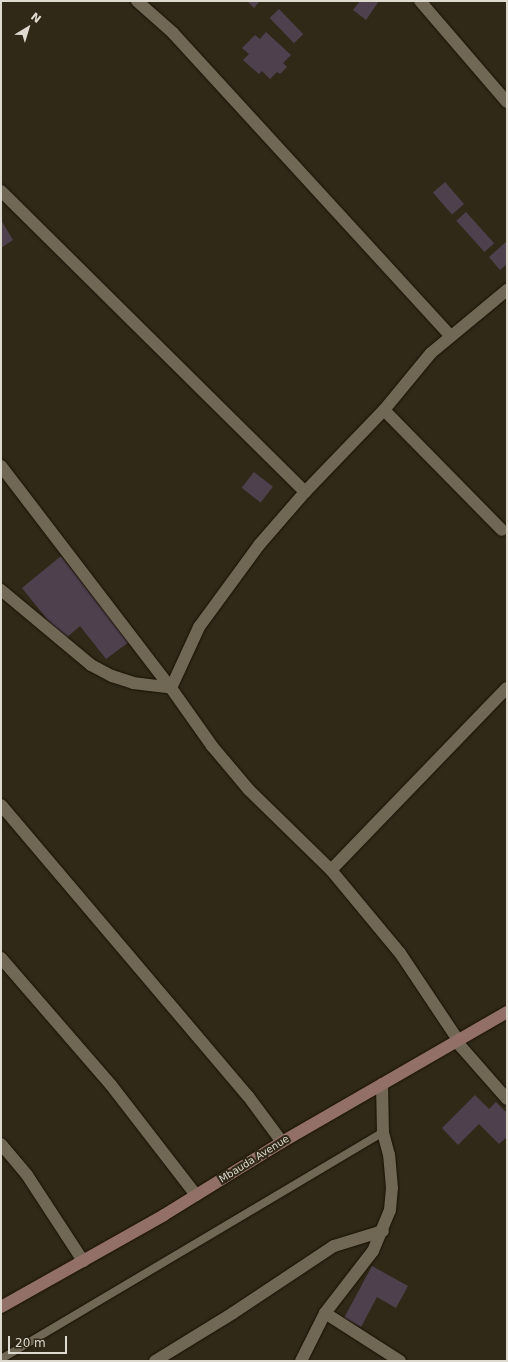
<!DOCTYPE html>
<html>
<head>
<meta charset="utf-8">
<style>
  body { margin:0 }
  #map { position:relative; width:508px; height:1362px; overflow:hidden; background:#302918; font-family:"DejaVu Sans",sans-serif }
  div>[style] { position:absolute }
  .building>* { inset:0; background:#4f404e; transform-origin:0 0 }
  .roads { filter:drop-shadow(0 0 1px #181103) drop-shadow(0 0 1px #181103) }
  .lane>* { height:8px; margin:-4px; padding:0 4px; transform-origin:4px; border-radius:4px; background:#706754 }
  .street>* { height:12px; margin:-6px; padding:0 6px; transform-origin:6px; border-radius:6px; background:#706754 }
  .secondary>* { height:12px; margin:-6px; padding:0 6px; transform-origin:6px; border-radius:6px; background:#926f67 }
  span { translate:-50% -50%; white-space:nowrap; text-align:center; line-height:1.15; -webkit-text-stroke:4px #302918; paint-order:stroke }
  .street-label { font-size:10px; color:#dfdacf }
  .frame { position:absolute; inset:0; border:2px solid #dfdacf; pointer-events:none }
  .north { position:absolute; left:8px; top:8px; width:40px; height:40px; -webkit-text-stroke:3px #302918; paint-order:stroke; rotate:38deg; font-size:11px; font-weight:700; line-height:16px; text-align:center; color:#dfdacf }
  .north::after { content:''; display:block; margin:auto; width:14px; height:18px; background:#dfdacf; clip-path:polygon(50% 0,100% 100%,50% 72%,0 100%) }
  .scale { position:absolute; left:8px; top:1336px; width:59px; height:18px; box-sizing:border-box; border:2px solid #dfdacf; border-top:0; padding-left:5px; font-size:12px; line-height:14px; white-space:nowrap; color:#dfdacf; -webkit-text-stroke:3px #302918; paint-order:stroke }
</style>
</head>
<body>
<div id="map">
  <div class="building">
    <div style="clip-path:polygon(247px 1px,260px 1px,254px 8px)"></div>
    <div style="clip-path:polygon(360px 1px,379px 1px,366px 20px,353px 10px)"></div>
    <div style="left:279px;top:9px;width:35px;height:13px;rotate:46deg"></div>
    <div style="clip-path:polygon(266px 32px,291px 55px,283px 63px,287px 67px,280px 74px,277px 72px,270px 79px,262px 71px,259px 74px,243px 60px,249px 54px,242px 48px,255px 35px,260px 39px)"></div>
    <div style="left:445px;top:182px;width:29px;height:16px;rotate:49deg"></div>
    <div style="left:466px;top:212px;width:42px;height:13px;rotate:48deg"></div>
    <div style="clip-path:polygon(1px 220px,13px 240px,1px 248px)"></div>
    <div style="clip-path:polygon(507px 241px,507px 264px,500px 270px,489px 257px)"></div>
    <div style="left:254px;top:472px;width:24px;height:20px;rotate:38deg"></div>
    <div style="clip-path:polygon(61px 556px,129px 642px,106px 659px,80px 626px,64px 640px,22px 588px)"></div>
    <div style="clip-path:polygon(475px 1095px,489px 1109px,496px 1102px,507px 1113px,507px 1137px,499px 1144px,479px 1124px,458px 1145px,442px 1128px)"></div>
    <div style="clip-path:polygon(372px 1266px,408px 1286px,396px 1308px,377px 1297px,361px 1327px,344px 1318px)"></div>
  </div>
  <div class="roads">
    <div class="lane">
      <div style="left:1px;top:1359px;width:444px;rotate:-30.7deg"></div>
    </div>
    <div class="street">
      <div style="left:137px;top:1px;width:48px;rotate:41.6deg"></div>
      <div style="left:173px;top:33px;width:411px;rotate:47.5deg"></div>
      <div style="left:420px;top:1px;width:133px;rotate:49.3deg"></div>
      <div style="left:1px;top:191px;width:428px;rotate:44.7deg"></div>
      <div style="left:384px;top:410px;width:168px;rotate:45.5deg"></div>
      <div style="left:1px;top:466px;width:280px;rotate:52.6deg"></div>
      <div style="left:171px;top:688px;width:71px;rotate:54.7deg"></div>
      <div style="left:212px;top:746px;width:57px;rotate:49.9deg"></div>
      <div style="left:249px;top:790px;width:115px;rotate:44.3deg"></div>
      <div style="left:331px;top:870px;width:108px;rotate:50.3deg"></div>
      <div style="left:400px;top:953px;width:101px;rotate:56.3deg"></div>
      <div style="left:456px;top:1037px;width:4px;rotate:90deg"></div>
      <div style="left:456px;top:1041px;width:77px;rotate:48.7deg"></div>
      <div style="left:1px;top:590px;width:117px;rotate:39.8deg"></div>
      <div style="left:91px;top:665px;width:24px;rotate:28deg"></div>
      <div style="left:112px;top:676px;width:22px;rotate:18deg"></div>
      <div style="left:133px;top:683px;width:38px;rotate:7deg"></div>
      <div style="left:171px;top:688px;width:67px;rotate:-65.3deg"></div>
      <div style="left:199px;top:627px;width:102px;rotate:-53.8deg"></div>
      <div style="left:259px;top:545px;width:70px;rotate:-49deg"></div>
      <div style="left:305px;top:492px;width:114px;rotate:-46.1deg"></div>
      <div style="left:384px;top:410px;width:74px;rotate:-50.5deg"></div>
      <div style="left:431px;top:353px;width:99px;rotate:-39.7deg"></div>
      <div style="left:1px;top:805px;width:382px;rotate:49.7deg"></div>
      <div style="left:248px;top:1096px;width:57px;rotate:53.5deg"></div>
      <div style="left:331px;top:870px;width:253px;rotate:-46deg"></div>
      <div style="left:1px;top:958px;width:168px;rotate:49.1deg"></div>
      <div style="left:111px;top:1085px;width:139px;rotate:52.3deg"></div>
      <div style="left:1px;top:1144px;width:40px;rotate:50deg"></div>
      <div style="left:27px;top:1175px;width:103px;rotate:56.9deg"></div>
      <div style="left:325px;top:1313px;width:89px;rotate:32.6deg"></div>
      <div style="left:155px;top:1361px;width:92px;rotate:-31.6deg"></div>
      <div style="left:233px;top:1313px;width:121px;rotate:-33.6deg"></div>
      <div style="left:334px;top:1246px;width:51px;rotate:-17deg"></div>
      <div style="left:301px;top:1361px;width:54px;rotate:-63.4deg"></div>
      <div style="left:325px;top:1313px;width:78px;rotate:-52.3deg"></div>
      <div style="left:373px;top:1251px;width:44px;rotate:-67.5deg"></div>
      <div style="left:390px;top:1210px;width:22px;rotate:-85deg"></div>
      <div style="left:392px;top:1188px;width:33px;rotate:-95deg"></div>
      <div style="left:389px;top:1155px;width:24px;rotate:-105deg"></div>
      <div style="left:383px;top:1132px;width:48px;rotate:-91.2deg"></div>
    </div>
    <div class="secondary">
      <div style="left:1px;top:1307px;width:187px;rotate:-29.4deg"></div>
      <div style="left:164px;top:1215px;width:139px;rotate:-31.7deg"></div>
      <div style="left:282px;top:1142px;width:260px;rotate:-30deg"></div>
    </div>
  </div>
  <div class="street-label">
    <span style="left:254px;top:1159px;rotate:-32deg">Mbauda Avenue</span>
  </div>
  <div class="frame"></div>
  <div class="north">N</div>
  <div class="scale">20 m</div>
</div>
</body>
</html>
